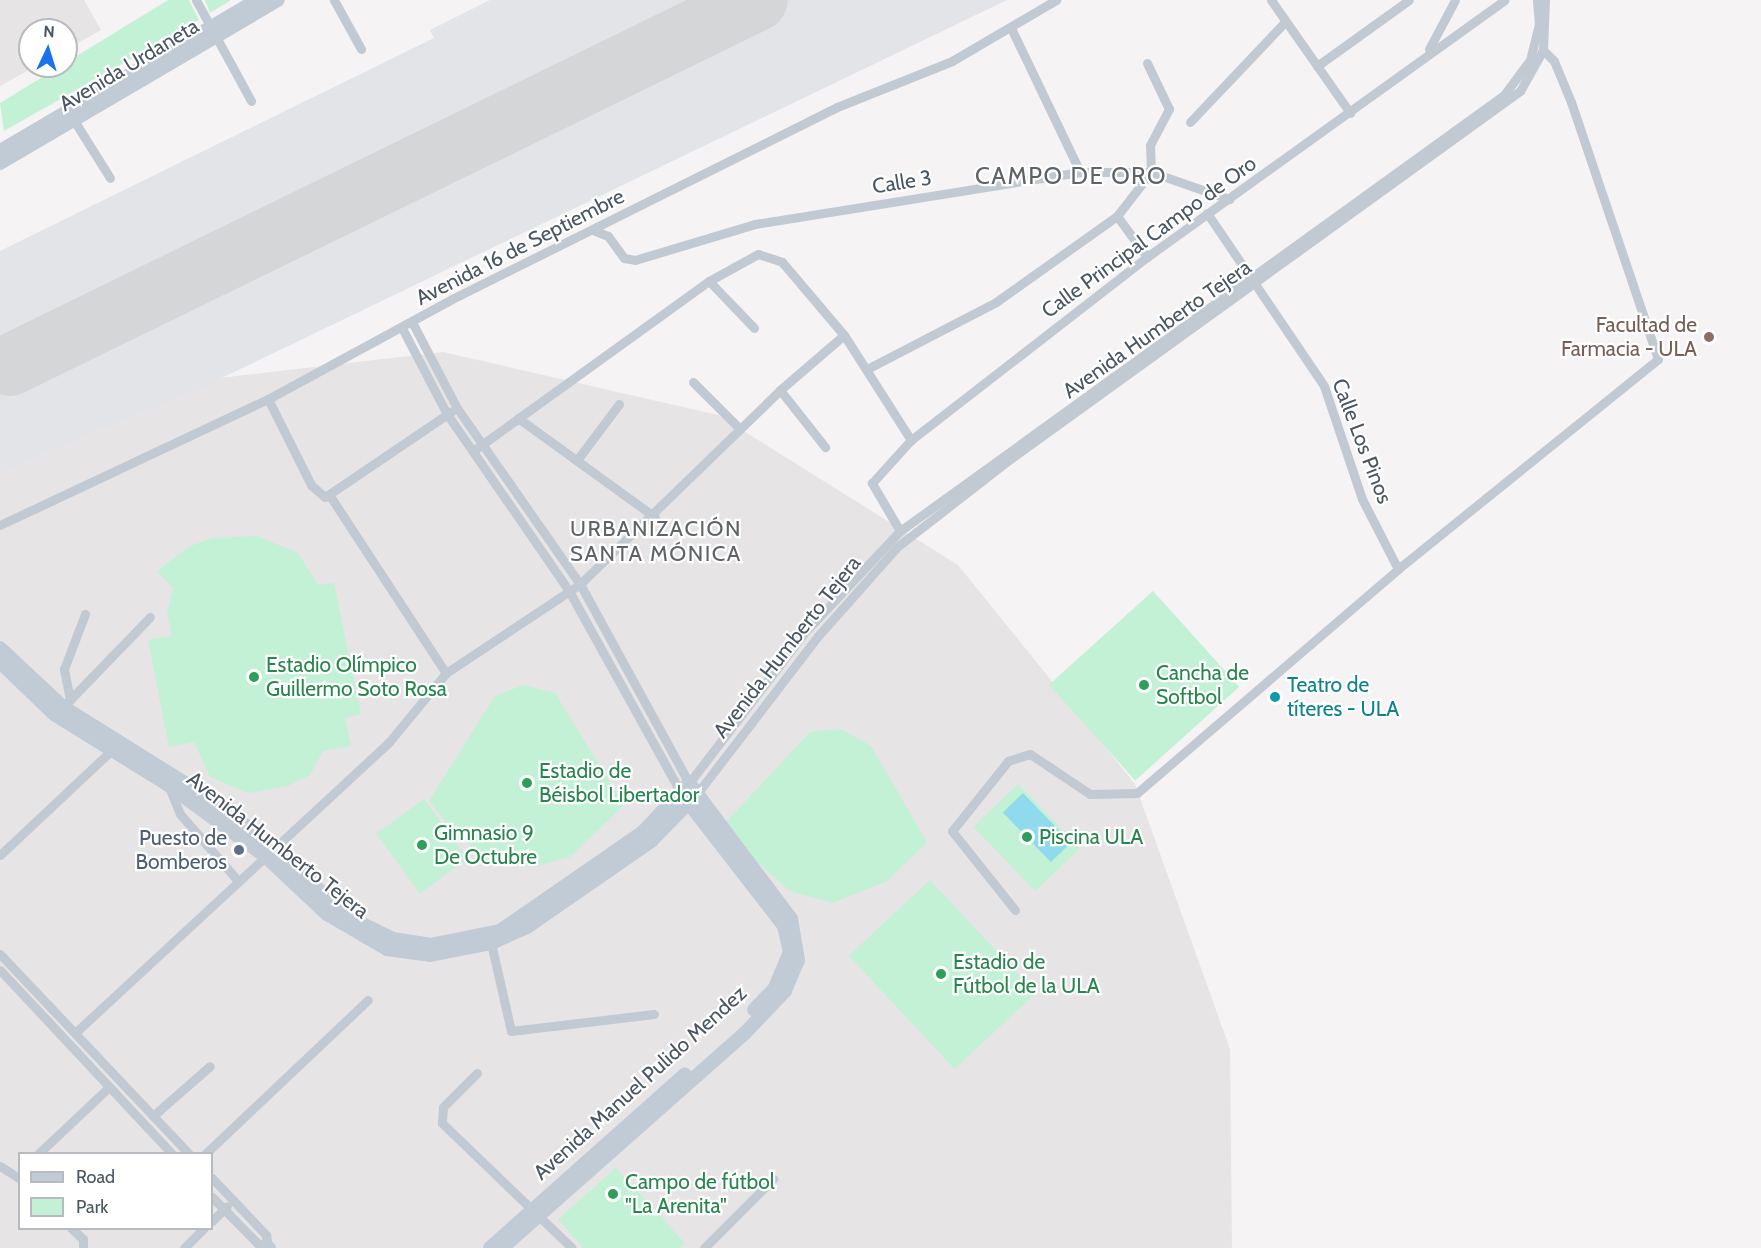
<!DOCTYPE html>
<html>
<head>
<meta charset="utf-8">
<style>
  body { margin:0 }
  #map { position:relative; width:1761px; height:1248px; overflow:hidden; background:#f5f3f3; font-family:Cabin,sans-serif }
  div>[style] { position:absolute }
  .education>* { inset:0; background:#e6e4e5 }
  .airport>* { inset:0; background:#e2e4e7 }
  .green>* { inset:0; background:#c3f1d5; transform-origin:0 0 }
  .water>* { inset:0; background:#90daee; transform-origin:0 0 }
  .runway>* { height:62px; margin:-31px; padding:0 31px; transform-origin:31px; border-radius:31px; background:#d5d6d8 }
  .street>* { height:9px; margin:-4.5px; padding:0 4.5px; transform-origin:4.5px; border-radius:4.5px; background:#c1cad2 }
  .secondary>* { height:14px; margin:-7px; padding:0 7px; transform-origin:7px; border-radius:7px; background:#c1cbd6 }
  .dots>* { width:16px; height:16px; translate:-50% -50%; box-sizing:border-box; border:3px solid #fff; border-radius:50% }
  span { translate:-50% -50%; white-space:nowrap; text-align:center; line-height:1.15; -webkit-text-stroke:4.5px #fff; paint-order:stroke }
  .street-label { font-size:21px; color:#4a5661 }
  .education-label { font-size:21px; color:#785e54 }
  .right { translate:-100% -50%; text-align:right }
  .leisure-label { font-size:21px; color:#27864d }
  .left { translate:0 -50%; text-align:left }
  .culture-label { font-size:21px; color:#0d838f }
  .service-label { font-size:21px; color:#4e5e75 }
  .neighbourhood-label { font-size:22px; color:#5f6368; letter-spacing:1.5px }
  .quarter-label { font-size:24px; color:#5f6368; letter-spacing:1.5px }
  .legend { position:absolute; left:18px; top:1152px; width:195px; height:78px; box-sizing:border-box; background:#fff; border:2px solid #b7bbc0; margin:0; padding:8px 10px; list-style:none; font-size:18px; color:#4a5661 }
  .legend li { display:flex; align-items:center; gap:12px; height:30px }
  .legend b { width:30px; border:2px solid #b7bbc0 }
  .north { position:absolute; left:18px; top:18px; width:60px; height:60px; box-sizing:border-box; background:#fff; border:2px solid #b7bbc0; border-radius:50%; rotate:4deg; font-size:16px; font-weight:700; line-height:24px; text-align:center; color:#4a5661 }
  .north::after { content:''; display:block; margin:auto; width:21px; height:27px; background:#1a73e8; clip-path:polygon(50% 0,100% 100%,50% 72%,0 100%) }
</style>
</head>
<body>
<div id="map">
  <div class="education">
    <div style="clip-path:polygon(0 0,84px 0,101px 30px,66px 50px,66px 30px,30px 30px,30px 66px,36px 66px,0 86px)"></div>
    <div style="clip-path:polygon(evenodd,443px 352px,718px 415px,958px 565px,1135px 784px,1230px 1049px,1232px 1248px,0 1248px,0 461px,150px 386px,443px 352px,20px 1154px,212px 1154px,212px 1228px,20px 1228px,20px 1154px)"></div>
  </div>
  <div class="airport">
    <div style="clip-path:polygon(490px 0,1007px 0,207px 385px,0 471px,0 251px,434px 38px,430px 30px)"></div>
  </div>
  <div class="green">
    <div style="clip-path:polygon(168px 0,189px 0,199px 20px,4px 131px,0 103px)"></div>
    <div style="clip-path:polygon(205px 0,231px 0,210px 13px)"></div>
    <div style="clip-path:polygon(257px 536px,298px 553px,318px 585px,334px 583px,361px 714px,345px 718px,351px 746px,323px 751px,310px 775px,288px 786px,249px 793px,210px 777px,194px 742px,169px 747px,148px 640px,172px 636px,167px 614px,173px 588px,157px 571px,190px 546px,213px 538px)"></div>
    <div style="left:1153px;top:591px;width:129px;height:140px;rotate:48deg"></div>
    <div style="clip-path:polygon(523px 685px,555px 693px,624px 805px,570px 857px,533px 867px,491px 860px,457px 836px,429px 801px,495px 696px)"></div>
    <div style="clip-path:polygon(841px 729px,871px 746px,927px 842px,887px 881px,833px 903px,790px 891px,755px 860px,726px 822px,810px 732px)"></div>
    <div style="left:1018px;top:784px;width:89px;height:62px;rotate:46deg"></div>
    <div style="left:424px;top:799px;width:74px;height:59px;rotate:54deg"></div>
    <div style="left:930px;top:880px;width:155px;height:111px;rotate:47deg"></div>
    <div style="clip-path:polygon(616px 1168px,685px 1243px,680px 1248px,583px 1248px,558px 1219px)"></div>
  </div>
  <div class="water">
    <div style="left:1023px;top:793px;width:69px;height:28px;rotate:46deg"></div>
  </div>
  <div class="runway">
    <div style="left:10px;top:365px;width:831px;rotate:-26.04deg"></div>
  </div>
  <div class="street">
    <div style="left:196px;top:0;width:115px;rotate:61.4deg"></div>
    <div style="left:334px;top:0;width:56px;rotate:61.1deg"></div>
    <div style="left:1271px;top:0;width:138px;rotate:55deg"></div>
    <div style="left:1011px;top:28px;width:160px;rotate:64.4deg"></div>
    <div style="left:1429px;top:49px;width:55px;rotate:-62deg"></div>
    <div style="left:1317px;top:66px;width:113px;rotate:-35.7deg"></div>
    <div style="left:75px;top:122px;width:66px;rotate:58deg"></div>
    <div style="left:1190px;top:122px;width:138px;rotate:-46.5deg"></div>
    <div style="left:1207px;top:213px;width:209px;rotate:55.9deg"></div>
    <div style="left:1324px;top:386px;width:119px;rotate:71.4deg"></div>
    <div style="left:1362px;top:499px;width:79px;rotate:62.8deg"></div>
    <div style="left:1117px;top:216px;width:51px;rotate:53.8deg"></div>
    <div style="left:593px;top:230px;width:16px;rotate:22deg"></div>
    <div style="left:608px;top:236px;width:27px;rotate:54deg"></div>
    <div style="left:624px;top:258px;width:11px;rotate:10deg"></div>
    <div style="left:635px;top:260px;width:125px;rotate:-16.7deg"></div>
    <div style="left:755px;top:224px;width:329px;rotate:-9.1deg"></div>
    <div style="left:1080px;top:172px;width:71px"></div>
    <div style="left:1151px;top:172px;width:83px;rotate:19.1deg"></div>
    <div style="left:709px;top:281px;width:65px;rotate:46.2deg"></div>
    <div style="left:412px;top:322px;width:97px;rotate:62.4deg"></div>
    <div style="left:457px;top:408px;width:215px;rotate:55.1deg"></div>
    <div style="left:580px;top:584px;width:227px;rotate:61.3deg"></div>
    <div style="left:689px;top:783px;width:190px;rotate:-52.5deg"></div>
    <div style="left:805px;top:632px;width:139px;rotate:-46.8deg"></div>
    <div style="left:900px;top:531px;width:745px;rotate:-35.82deg"></div>
    <div style="left:1504px;top:95px;width:44px;rotate:-53.4deg"></div>
    <div style="left:1530px;top:60px;width:37px;rotate:-76deg"></div>
    <div style="left:1539px;top:24px;width:24px;rotate:-95deg"></div>
    <div style="left:402px;top:328px;width:97px;rotate:62.4deg"></div>
    <div style="left:447px;top:414px;width:215px;rotate:55.4deg"></div>
    <div style="left:569px;top:591px;width:231px;rotate:61deg"></div>
    <div style="left:867px;top:369px;width:145px;rotate:-27.4deg"></div>
    <div style="left:996px;top:302px;width:148px;rotate:-35.4deg"></div>
    <div style="left:1117px;top:216px;width:56px;rotate:-52.3deg"></div>
    <div style="left:1151px;top:172px;width:27px;rotate:-92deg"></div>
    <div style="left:1150px;top:145px;width:41px;rotate:-62.2deg"></div>
    <div style="left:1169px;top:109px;width:51px;rotate:-115.6deg"></div>
    <div style="left:693px;top:382px;width:66px;rotate:45deg"></div>
    <div style="left:780px;top:390px;width:73px;rotate:51.7deg"></div>
    <div style="left:268px;top:399px;width:96px;rotate:63.4deg"></div>
    <div style="left:311px;top:485px;width:18px;rotate:41deg"></div>
    <div style="left:325px;top:497px;width:153px;rotate:-34.1deg"></div>
    <div style="left:518px;top:418px;width:169px;rotate:35.9deg"></div>
    <div style="left:473px;top:451px;width:291px;rotate:-35.8deg"></div>
    <div style="left:709px;top:281px;width:56px;rotate:-28.9deg"></div>
    <div style="left:758px;top:254px;width:25px;rotate:18deg"></div>
    <div style="left:782px;top:262px;width:96px;rotate:49.7deg"></div>
    <div style="left:844px;top:335px;width:125px;rotate:57.5deg"></div>
    <div style="left:577px;top:460px;width:70px;rotate:-53.1deg"></div>
    <div style="left:330px;top:496px;width:212px;rotate:56.8deg"></div>
    <div style="left:0;top:525px;width:296px;rotate:-25.2deg"></div>
    <div style="left:268px;top:399px;width:209px;rotate:-28.5deg"></div>
    <div style="left:452px;top:299px;width:430px;rotate:-26.5deg"></div>
    <div style="left:837px;top:107px;width:124px;rotate:-21.8deg"></div>
    <div style="left:952px;top:61px;width:121px;rotate:-30.4deg"></div>
    <div style="left:900px;top:531px;width:56px;rotate:-120.3deg"></div>
    <div style="left:872px;top:483px;width:58px;rotate:-47.8deg"></div>
    <div style="left:911px;top:440px;width:299px;rotate:-37.8deg"></div>
    <div style="left:1147px;top:257px;width:440px;rotate:-35.7deg"></div>
    <div style="left:70px;top:700px;width:32px;rotate:-101deg"></div>
    <div style="left:64px;top:669px;width:59px;rotate:-69.1deg"></div>
    <div style="left:63px;top:707px;width:125px;rotate:-46deg"></div>
    <div style="left:169px;top:787px;width:29px;rotate:68deg"></div>
    <div style="left:180px;top:814px;width:89px;rotate:49.1deg"></div>
    <div style="left:696px;top:795px;width:200px;rotate:-52.5deg"></div>
    <div style="left:818px;top:636px;width:119px;rotate:-48.4deg"></div>
    <div style="left:897px;top:547px;width:138px;rotate:-37.9deg"></div>
    <div style="left:1006px;top:462px;width:634px;rotate:-35.82deg"></div>
    <div style="left:1520px;top:91px;width:47px;rotate:-60.7deg"></div>
    <div style="left:1543px;top:50px;width:50px;rotate:-87.7deg"></div>
    <div style="left:0;top:855px;width:159px;rotate:-43.2deg"></div>
    <div style="left:1015px;top:910px;width:101px;rotate:-128.6deg"></div>
    <div style="left:952px;top:831px;width:90px;rotate:-51.3deg"></div>
    <div style="left:1008px;top:761px;width:23px;rotate:-18deg"></div>
    <div style="left:1030px;top:754px;width:72px;rotate:33.7deg"></div>
    <div style="left:1090px;top:794px;width:47px;rotate:-1.2deg"></div>
    <div style="left:1137px;top:793px;width:344px;rotate:-40.6deg"></div>
    <div style="left:1398px;top:569px;width:334px;rotate:-38.9deg"></div>
    <div style="left:1658px;top:359px;width:271px;rotate:-108.7deg"></div>
    <div style="left:1571px;top:102px;width:44px;rotate:-112.5deg"></div>
    <div style="left:1554px;top:61px;width:16px;rotate:-135deg"></div>
    <div style="left:491px;top:943px;width:90px;rotate:77.2deg"></div>
    <div style="left:511px;top:1031px;width:144px;rotate:-6.8deg"></div>
    <div style="left:0;top:954px;width:275px;rotate:46.6deg"></div>
    <div style="left:0;top:970px;width:252px;rotate:46.9deg"></div>
    <div style="left:76px;top:1032px;width:427px;rotate:-42.8deg"></div>
    <div style="left:389px;top:742px;width:89px;rotate:-50.4deg"></div>
    <div style="left:446px;top:673px;width:161px;rotate:-33.6deg"></div>
    <div style="left:580px;top:584px;width:279px;rotate:-44.1deg"></div>
    <div style="left:780px;top:390px;width:84px;rotate:-40.7deg"></div>
    <div style="left:477px;top:1073px;width:48px;rotate:135deg"></div>
    <div style="left:443px;top:1107px;width:16px;rotate:94deg"></div>
    <div style="left:442px;top:1123px;width:180px;rotate:43.9deg"></div>
    <div style="left:154px;top:1115px;width:74px;rotate:-41.2deg"></div>
    <div style="left:38px;top:1154px;width:98px;rotate:-43.3deg"></div>
    <div style="left:205px;top:1154px;width:224px;rotate:-43.4deg"></div>
    <div style="left:0;top:1166px;width:24px;rotate:33deg"></div>
    <div style="left:212px;top:1178px;width:79px;rotate:46.5deg"></div>
    <div style="left:266px;top:1235px;width:12px;rotate:81deg"></div>
    <div style="left:212px;top:1197px;width:64px;rotate:45.6deg"></div>
    <div style="left:257px;top:1243px;width:12px;rotate:20deg"></div>
    <div style="left:212px;top:1221px;width:21px;rotate:-45deg"></div>
    <div style="left:71px;top:1228px;width:16px;rotate:43deg"></div>
    <div style="left:83px;top:1239px;width:9px;rotate:90deg"></div>
    <div style="left:184px;top:1248px;width:28px;rotate:-45deg"></div>
    <div style="left:704px;top:1248px;width:98px;rotate:-45deg"></div>
  </div>
  <div class="secondary">
    <div style="left:0;top:151px;width:298px;rotate:-30.4deg"></div>
    <div style="left:0;top:163px;width:322px;rotate:-30.4deg"></div>
    <div style="left:0;top:648px;width:86px;rotate:43.1deg"></div>
    <div style="left:63px;top:707px;width:157px;rotate:32deg"></div>
    <div style="left:196px;top:790px;width:96px;rotate:35.7deg"></div>
    <div style="left:274px;top:846px;width:100px;rotate:44.2deg"></div>
    <div style="left:346px;top:916px;width:52px;rotate:26.1deg"></div>
    <div style="left:393px;top:939px;width:37px;rotate:9deg"></div>
    <div style="left:430px;top:945px;width:71px;rotate:-11.3deg"></div>
    <div style="left:500px;top:931px;width:174px;rotate:-34.7deg"></div>
    <div style="left:643px;top:832px;width:67px;rotate:-46.8deg"></div>
    <div style="left:689px;top:783px;width:170px;rotate:53.1deg"></div>
    <div style="left:791px;top:919px;width:42px;rotate:80.3deg"></div>
    <div style="left:798px;top:960px;width:34px;rotate:113deg"></div>
    <div style="left:785px;top:991px;width:58px;rotate:133.6deg"></div>
    <div style="left:745px;top:1033px;width:324px;rotate:138.5deg"></div>
    <div style="left:0;top:662px;width:75px;rotate:43.9deg"></div>
    <div style="left:54px;top:714px;width:133px;rotate:31.8deg"></div>
    <div style="left:167px;top:784px;width:122px;rotate:36.3deg"></div>
    <div style="left:265px;top:856px;width:85px;rotate:43.1deg"></div>
    <div style="left:327px;top:914px;width:69px;rotate:30.3deg"></div>
    <div style="left:387px;top:949px;width:43px;rotate:7.9deg"></div>
    <div style="left:430px;top:955px;width:62px;rotate:-11.1deg"></div>
    <div style="left:491px;top:943px;width:39px;rotate:-24deg"></div>
    <div style="left:527px;top:927px;width:151px;rotate:-34.7deg"></div>
    <div style="left:651px;top:841px;width:64px;rotate:-45.6deg"></div>
    <div style="left:684px;top:797px;width:163px;rotate:52.2deg"></div>
    <div style="left:784px;top:926px;width:27px;rotate:77deg"></div>
    <div style="left:790px;top:952px;width:39px;rotate:113deg"></div>
    <div style="left:775px;top:988px;width:30px;rotate:134deg"></div>
    <div style="left:267px;top:1248px;width:2px"></div>
    <div style="left:490px;top:1248px;width:261px;rotate:-41.7deg"></div>
  </div>
  <div class="dots">
    <div style="left:1709px;top:337px;background:#8d6e63"></div>
    <div style="left:254px;top:677px;background:#2e9e5b"></div>
    <div style="left:1144px;top:685px;background:#2e9e5b"></div>
    <div style="left:1275px;top:697px;background:#0f9aa8"></div>
    <div style="left:527px;top:783px;background:#2e9e5b"></div>
    <div style="left:1027px;top:837px;background:#2e9e5b"></div>
    <div style="left:422px;top:845px;background:#2e9e5b"></div>
    <div style="left:239px;top:850px;background:#5c6f8a"></div>
    <div style="left:941px;top:974px;background:#2e9e5b"></div>
    <div style="left:613px;top:1194px;background:#2e9e5b"></div>
  </div>
  <div class="street-label">
    <span style="left:129px;top:65px;rotate:-31deg">Avenida Urdaneta</span>
    <span style="left:902px;top:182px;rotate:-9deg">Calle 3</span>
    <span style="left:1149px;top:237px;rotate:-36deg">Calle Principal Campo de Oro</span>
    <span style="left:520px;top:247px;rotate:-27deg">Avenida 16 de Septiembre</span>
    <span style="left:1157px;top:329px;rotate:-35deg">Avenida Humberto Tejera</span>
    <span style="left:1362px;top:441px;rotate:69deg">Calle Los Pinos</span>
    <span style="left:787px;top:647px;rotate:-52deg">Avenida Humberto Tejera</span>
    <span style="left:278px;top:845px;rotate:38deg">Avenida Humberto Tejera</span>
    <span style="left:640px;top:1083px;rotate:-42deg">Avenida Manuel Pulido Mendez</span>
  </div>
  <div class="education-label">
    <span class="right" style="left:1697px;top:337px">Facultad de<br>Farmacia - ULA</span>
  </div>
  <div class="leisure-label">
    <span class="left" style="left:266px;top:677px">Estadio Olímpico<br>Guillermo Soto Rosa</span>
    <span class="left" style="left:1156px;top:685px">Cancha de<br>Softbol</span>
    <span class="left" style="left:539px;top:783px">Estadio de<br>Béisbol Libertador</span>
    <span class="left" style="left:434px;top:845px">Gimnasio 9<br>De Octubre</span>
    <span class="left" style="left:1039px;top:837px">Piscina ULA</span>
    <span class="left" style="left:953px;top:974px">Estadio de<br>Fútbol de la ULA</span>
    <span class="left" style="left:625px;top:1194px">Campo de fútbol<br>"La Arenita"</span>
  </div>
  <div class="culture-label">
    <span class="left" style="left:1287px;top:697px">Teatro de<br>títeres - ULA</span>
  </div>
  <div class="service-label">
    <span class="right" style="left:227px;top:850px">Puesto de<br>Bomberos</span>
  </div>
  <div class="neighbourhood-label">
    <span style="left:656px;top:541px">URBANIZACIÓN<br>SANTA MÓNICA</span>
  </div>
  <div class="quarter-label">
    <span style="left:1071px;top:176px">CAMPO DE ORO</span>
  </div>
  <ul class="legend">
  <li><b style="height:8px;background:#c1cbd6"></b>Road</li>
  <li><b style="height:16px;background:#c3f1d5"></b>Park</li>
  </ul>
  <div class="north">N</div>
</div>
</body>
</html>
